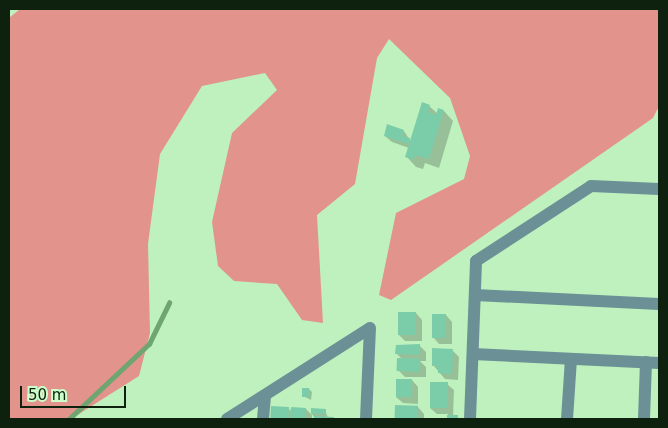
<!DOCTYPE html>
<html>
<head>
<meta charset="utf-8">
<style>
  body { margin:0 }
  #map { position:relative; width:668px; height:428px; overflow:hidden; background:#bef1be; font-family:"DejaVu Sans",sans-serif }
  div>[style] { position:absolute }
  .forest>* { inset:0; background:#e2938c }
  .shadow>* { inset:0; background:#0003 }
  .stream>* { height:4.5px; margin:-2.25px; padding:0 2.25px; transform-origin:2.25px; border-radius:2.25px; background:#6ea570 }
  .building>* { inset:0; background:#7bcdaa; transform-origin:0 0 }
  .minor>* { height:12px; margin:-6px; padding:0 6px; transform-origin:6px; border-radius:6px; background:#6b9196 }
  span { translate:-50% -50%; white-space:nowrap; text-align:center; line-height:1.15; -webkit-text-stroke:5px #cbffcb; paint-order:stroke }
  .frame { position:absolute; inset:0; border:10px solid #0e210f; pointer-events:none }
  .scale { position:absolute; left:20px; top:386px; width:106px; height:22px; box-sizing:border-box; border:2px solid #0e210f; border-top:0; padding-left:6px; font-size:15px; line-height:18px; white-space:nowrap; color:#0e210f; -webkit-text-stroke:4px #cbffcb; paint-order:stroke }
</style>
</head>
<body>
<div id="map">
  <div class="forest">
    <div style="clip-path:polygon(20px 9px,659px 9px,659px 106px,653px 118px,391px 300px,379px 295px,396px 213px,464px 179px,470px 156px,450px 98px,389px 39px,377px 58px,355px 184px,317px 215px,323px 323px,302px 320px,277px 284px,234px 281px,218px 266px,212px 222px,232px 133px,277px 90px,265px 73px,202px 86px,160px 154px,148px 244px,150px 333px,139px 376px,71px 419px,9px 419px,9px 18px)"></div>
  </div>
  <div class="shadow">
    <div style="clip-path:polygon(429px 106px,438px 114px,444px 111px,453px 121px,439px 168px,425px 163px,423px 169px,416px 167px,407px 157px,409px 148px,392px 142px,385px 136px,404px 131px,411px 142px)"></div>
    <div style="clip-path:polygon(416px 313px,422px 320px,422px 341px,405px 341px,398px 334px)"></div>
    <div style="clip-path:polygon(446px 315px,452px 322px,452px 344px,439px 344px,433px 337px)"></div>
    <div style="clip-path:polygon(419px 345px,426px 352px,426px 361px,420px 361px,426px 367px,426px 377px,405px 377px,398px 370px,403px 360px,397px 354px)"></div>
    <div style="clip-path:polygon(452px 350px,459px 357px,458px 380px,445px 379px,433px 365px)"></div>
    <div style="clip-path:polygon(412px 380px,418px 387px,418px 404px,403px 403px,396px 397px)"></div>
    <div style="clip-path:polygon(447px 384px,454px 390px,453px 417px,460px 419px,448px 419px,448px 414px,437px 414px,430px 408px)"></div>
    <div style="clip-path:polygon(309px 389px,312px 392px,311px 400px,303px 396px)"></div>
    <div style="clip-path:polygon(272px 407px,288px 408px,292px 412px,306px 409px,312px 415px,312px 410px,325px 410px,328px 418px,335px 419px,315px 419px,312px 414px,312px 419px,272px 419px)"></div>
    <div style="clip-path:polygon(397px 407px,418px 407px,424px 414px,424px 419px,396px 419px)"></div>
  </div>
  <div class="stream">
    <div style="left:69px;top:419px;width:110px;rotate:-43.2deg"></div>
    <div style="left:149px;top:344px;width:46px;rotate:-64deg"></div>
  </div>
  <div class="building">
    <div style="clip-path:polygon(422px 102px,430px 105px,428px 112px,436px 115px,438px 108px,444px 110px,429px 159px,415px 155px,414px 160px,405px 157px)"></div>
    <div style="clip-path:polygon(387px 124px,404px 130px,402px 136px,410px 138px,408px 144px,384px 136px)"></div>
    <div style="left:398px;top:312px;width:18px;height:23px"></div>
    <div style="left:432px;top:314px;width:14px;height:24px"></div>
    <div style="clip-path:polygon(420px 344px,420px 355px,395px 354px,396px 345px)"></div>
    <div style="clip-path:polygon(432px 348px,453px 349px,452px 374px,438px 373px,438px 366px,432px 366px)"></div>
    <div style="left:397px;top:358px;width:23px;height:13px;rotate:2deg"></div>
    <div style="left:396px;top:379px;width:16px;height:18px"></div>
    <div style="left:430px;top:382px;width:18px;height:26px"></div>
    <div style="left:302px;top:388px;width:7px;height:9px"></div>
    <div style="left:395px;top:405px;width:23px;height:14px;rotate:2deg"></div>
    <div style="left:271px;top:406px;width:18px;height:13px;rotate:3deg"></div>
    <div style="left:291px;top:407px;width:15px;height:12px;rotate:4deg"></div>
    <div style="clip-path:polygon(311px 408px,326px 409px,326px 414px,311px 414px)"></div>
    <div style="left:447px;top:415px;width:11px;height:4px"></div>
    <div style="clip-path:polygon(314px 416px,334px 417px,334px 419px,314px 419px)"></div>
  </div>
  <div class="minor">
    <div style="left:475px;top:295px;width:184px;rotate:2.8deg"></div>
    <div style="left:473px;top:354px;width:186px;rotate:2.8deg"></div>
    <div style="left:227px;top:419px;width:169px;rotate:-32.5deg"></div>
    <div style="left:263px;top:419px;width:23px;rotate:-85deg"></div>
    <div style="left:366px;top:419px;width:91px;rotate:-87.5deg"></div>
    <div style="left:470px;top:419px;width:158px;rotate:-87.8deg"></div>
    <div style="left:476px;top:261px;width:137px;rotate:-33.1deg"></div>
    <div style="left:591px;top:186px;width:68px;rotate:2.5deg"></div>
    <div style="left:567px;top:419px;width:60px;rotate:-86.2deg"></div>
    <div style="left:644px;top:419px;width:57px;rotate:-88deg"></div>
  </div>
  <div class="frame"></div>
  <div class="scale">50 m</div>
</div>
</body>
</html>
